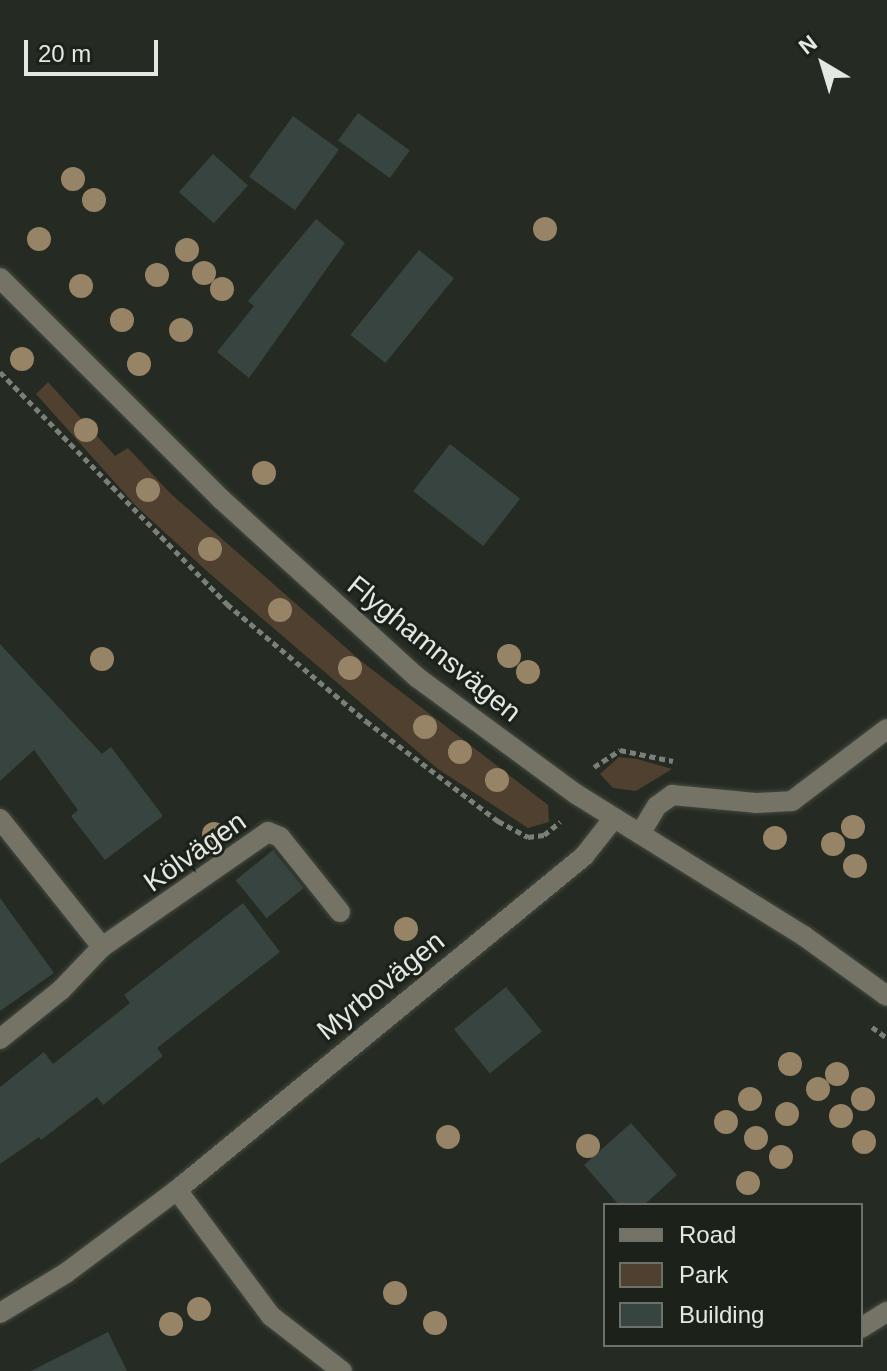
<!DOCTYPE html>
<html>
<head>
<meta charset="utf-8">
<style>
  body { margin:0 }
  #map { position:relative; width:887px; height:1371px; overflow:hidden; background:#252b22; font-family:Helvetica,sans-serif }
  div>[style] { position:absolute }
  .green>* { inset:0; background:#4f4030 }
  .building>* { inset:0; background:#38443f; transform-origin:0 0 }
  .path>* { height:5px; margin-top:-2.5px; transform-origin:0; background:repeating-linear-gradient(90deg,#7a7f78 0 6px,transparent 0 10px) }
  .roads { filter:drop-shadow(0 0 2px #444941) drop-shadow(0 0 2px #444941) }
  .minor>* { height:20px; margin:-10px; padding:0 10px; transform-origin:10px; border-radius:10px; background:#747365 }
  .trees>* { width:24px; height:24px; margin:-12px; border-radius:50%; background:#978467 }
  span { translate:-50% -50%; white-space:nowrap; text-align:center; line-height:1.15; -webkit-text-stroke:6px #1c2119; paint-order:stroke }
  .street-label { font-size:28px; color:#e4e8e2 }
  .legend { position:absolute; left:603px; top:1203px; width:260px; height:144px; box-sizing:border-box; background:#1c2119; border:2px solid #6c7169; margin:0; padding:10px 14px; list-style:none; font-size:24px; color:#e4e8e2 }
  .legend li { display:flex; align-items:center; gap:16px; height:40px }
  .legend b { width:40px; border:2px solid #6c7169 }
  .north { position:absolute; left:783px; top:24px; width:80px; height:80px; -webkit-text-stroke:6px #1c2119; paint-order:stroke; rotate:322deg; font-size:22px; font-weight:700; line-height:32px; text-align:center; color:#e4e8e2 }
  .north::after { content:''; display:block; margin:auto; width:28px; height:36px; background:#e4e8e2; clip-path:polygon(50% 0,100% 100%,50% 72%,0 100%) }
  .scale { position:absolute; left:24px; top:40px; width:134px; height:36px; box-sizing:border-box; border:4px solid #e4e8e2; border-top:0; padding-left:10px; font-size:24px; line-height:28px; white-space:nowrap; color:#e4e8e2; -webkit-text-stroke:6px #1c2119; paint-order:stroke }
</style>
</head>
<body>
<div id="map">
  <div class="green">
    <div style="clip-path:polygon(48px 382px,115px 456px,128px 448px,171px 494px,361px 661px,548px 805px,549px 822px,528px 828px,438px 769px,209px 573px,136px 506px,36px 394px)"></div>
    <div style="clip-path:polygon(619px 757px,637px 759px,672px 769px,636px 791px,613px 788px,600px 774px)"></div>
  </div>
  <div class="building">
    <div style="left:358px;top:113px;width:64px;height:34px;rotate:36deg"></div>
    <div style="left:293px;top:116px;width:57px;height:75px;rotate:36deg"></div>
    <div style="left:213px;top:154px;width:47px;height:51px;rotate:42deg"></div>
    <div style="clip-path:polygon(316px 219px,345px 243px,249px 378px,217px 352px,254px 306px,248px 301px)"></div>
    <div style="left:419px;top:250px;width:45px;height:109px;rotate:39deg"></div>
    <div style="left:450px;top:444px;width:89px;height:60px;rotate:38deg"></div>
    <div style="clip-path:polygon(0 644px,102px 754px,111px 747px,163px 816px,105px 860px,71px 816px,78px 810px,34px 750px,0 781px)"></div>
    <div style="left:273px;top:850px;width:49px;height:48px;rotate:51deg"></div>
    <div style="clip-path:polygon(0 898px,54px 973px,0 1011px)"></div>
    <div style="clip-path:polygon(243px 903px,280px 952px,157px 1048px,163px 1056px,103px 1105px,97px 1097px,41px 1140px,39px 1137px,0 1164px,0 1087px,44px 1052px,53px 1064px,130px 1003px,124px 995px)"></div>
    <div style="left:506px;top:987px;width:57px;height:67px;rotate:51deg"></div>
    <div style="clip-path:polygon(631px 1123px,677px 1175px,644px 1205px,619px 1205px,584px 1165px)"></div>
    <div style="clip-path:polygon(108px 1332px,127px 1371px,31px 1371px)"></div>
  </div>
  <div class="path">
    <div style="left:0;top:372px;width:325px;rotate:45.6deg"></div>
    <div style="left:227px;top:604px;width:182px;rotate:40.1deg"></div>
    <div style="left:366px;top:721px;width:166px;rotate:37.1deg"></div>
    <div style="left:498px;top:821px;width:34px;rotate:28deg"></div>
    <div style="left:528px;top:837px;width:16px;rotate:-7deg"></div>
    <div style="left:544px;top:835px;width:21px;rotate:-39deg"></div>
    <div style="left:594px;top:767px;width:31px;rotate:-33deg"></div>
    <div style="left:620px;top:750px;width:54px;rotate:11.7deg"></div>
    <div style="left:872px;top:1027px;width:19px;rotate:36deg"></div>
  </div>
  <div class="roads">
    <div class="minor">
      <div style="left:0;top:278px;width:313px;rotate:45deg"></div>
      <div style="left:221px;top:499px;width:266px;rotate:42.3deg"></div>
      <div style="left:418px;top:678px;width:196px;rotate:36.3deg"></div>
      <div style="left:576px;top:794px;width:269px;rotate:31.9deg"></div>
      <div style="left:804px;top:936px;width:102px;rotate:35.9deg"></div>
      <div style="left:0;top:819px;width:164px;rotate:51.4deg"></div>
      <div style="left:640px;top:834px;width:33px;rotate:-59deg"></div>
      <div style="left:657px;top:806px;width:19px;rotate:-36deg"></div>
      <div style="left:672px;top:795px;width:84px;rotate:5.4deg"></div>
      <div style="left:756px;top:803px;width:36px;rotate:-3deg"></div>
      <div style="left:792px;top:801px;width:119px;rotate:-37.2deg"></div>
      <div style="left:0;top:1039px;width:78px;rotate:-38.8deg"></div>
      <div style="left:61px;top:990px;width:59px;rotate:-46.4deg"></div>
      <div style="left:102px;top:947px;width:202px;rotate:-34.7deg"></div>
      <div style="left:268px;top:832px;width:13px;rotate:23deg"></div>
      <div style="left:280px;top:837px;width:96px;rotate:51.3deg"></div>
      <div style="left:177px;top:1190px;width:157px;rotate:53.3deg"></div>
      <div style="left:271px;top:1316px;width:90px;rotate:37.8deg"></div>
      <div style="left:0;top:1313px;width:77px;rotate:-31.2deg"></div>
      <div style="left:66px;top:1273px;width:139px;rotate:-36.8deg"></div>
      <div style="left:177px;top:1190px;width:527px;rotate:-39.37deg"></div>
      <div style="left:584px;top:856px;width:48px;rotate:-51.7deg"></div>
      <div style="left:861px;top:1328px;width:31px;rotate:-32deg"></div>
    </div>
  </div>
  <div class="trees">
    <div style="left:73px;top:179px"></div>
    <div style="left:94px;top:200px"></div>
    <div style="left:545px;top:229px"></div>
    <div style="left:39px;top:239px"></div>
    <div style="left:187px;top:250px"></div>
    <div style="left:204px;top:273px"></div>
    <div style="left:157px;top:275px"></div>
    <div style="left:81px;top:286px"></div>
    <div style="left:222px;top:289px"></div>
    <div style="left:122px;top:320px"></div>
    <div style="left:181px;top:330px"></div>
    <div style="left:22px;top:359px"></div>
    <div style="left:139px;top:364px"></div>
    <div style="left:86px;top:430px"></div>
    <div style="left:264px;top:473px"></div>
    <div style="left:148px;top:490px"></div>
    <div style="left:210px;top:549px"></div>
    <div style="left:280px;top:610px"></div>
    <div style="left:509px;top:656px"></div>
    <div style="left:102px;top:659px"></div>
    <div style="left:350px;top:668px"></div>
    <div style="left:528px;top:672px"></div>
    <div style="left:425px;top:727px"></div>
    <div style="left:460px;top:752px"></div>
    <div style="left:497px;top:780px"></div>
    <div style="left:853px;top:827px"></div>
    <div style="left:214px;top:834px"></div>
    <div style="left:775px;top:838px"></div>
    <div style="left:833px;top:844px"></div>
    <div style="left:855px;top:866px"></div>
    <div style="left:406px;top:929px"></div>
    <div style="left:790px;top:1064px"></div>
    <div style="left:837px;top:1074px"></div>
    <div style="left:818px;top:1089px"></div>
    <div style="left:750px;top:1099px"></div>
    <div style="left:863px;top:1099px"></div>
    <div style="left:787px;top:1114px"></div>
    <div style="left:841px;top:1116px"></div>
    <div style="left:726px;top:1122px"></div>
    <div style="left:448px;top:1137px"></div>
    <div style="left:756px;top:1138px"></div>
    <div style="left:864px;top:1142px"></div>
    <div style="left:588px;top:1146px"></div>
    <div style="left:781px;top:1157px"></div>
    <div style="left:748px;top:1183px"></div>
    <div style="left:395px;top:1293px"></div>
    <div style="left:199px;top:1309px"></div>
    <div style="left:435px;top:1323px"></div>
    <div style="left:171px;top:1324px"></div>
  </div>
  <div class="street-label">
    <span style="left:434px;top:649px;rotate:39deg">Flyghamnsvägen</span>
    <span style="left:195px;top:852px;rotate:-35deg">Kölvägen</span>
    <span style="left:381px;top:986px;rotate:-39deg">Myrbovägen</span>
  </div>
  <ul class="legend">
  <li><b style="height:10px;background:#747365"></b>Road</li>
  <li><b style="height:22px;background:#4f4030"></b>Park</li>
  <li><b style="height:22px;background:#38443f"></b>Building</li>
  </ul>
  <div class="north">N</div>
  <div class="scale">20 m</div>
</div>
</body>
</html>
